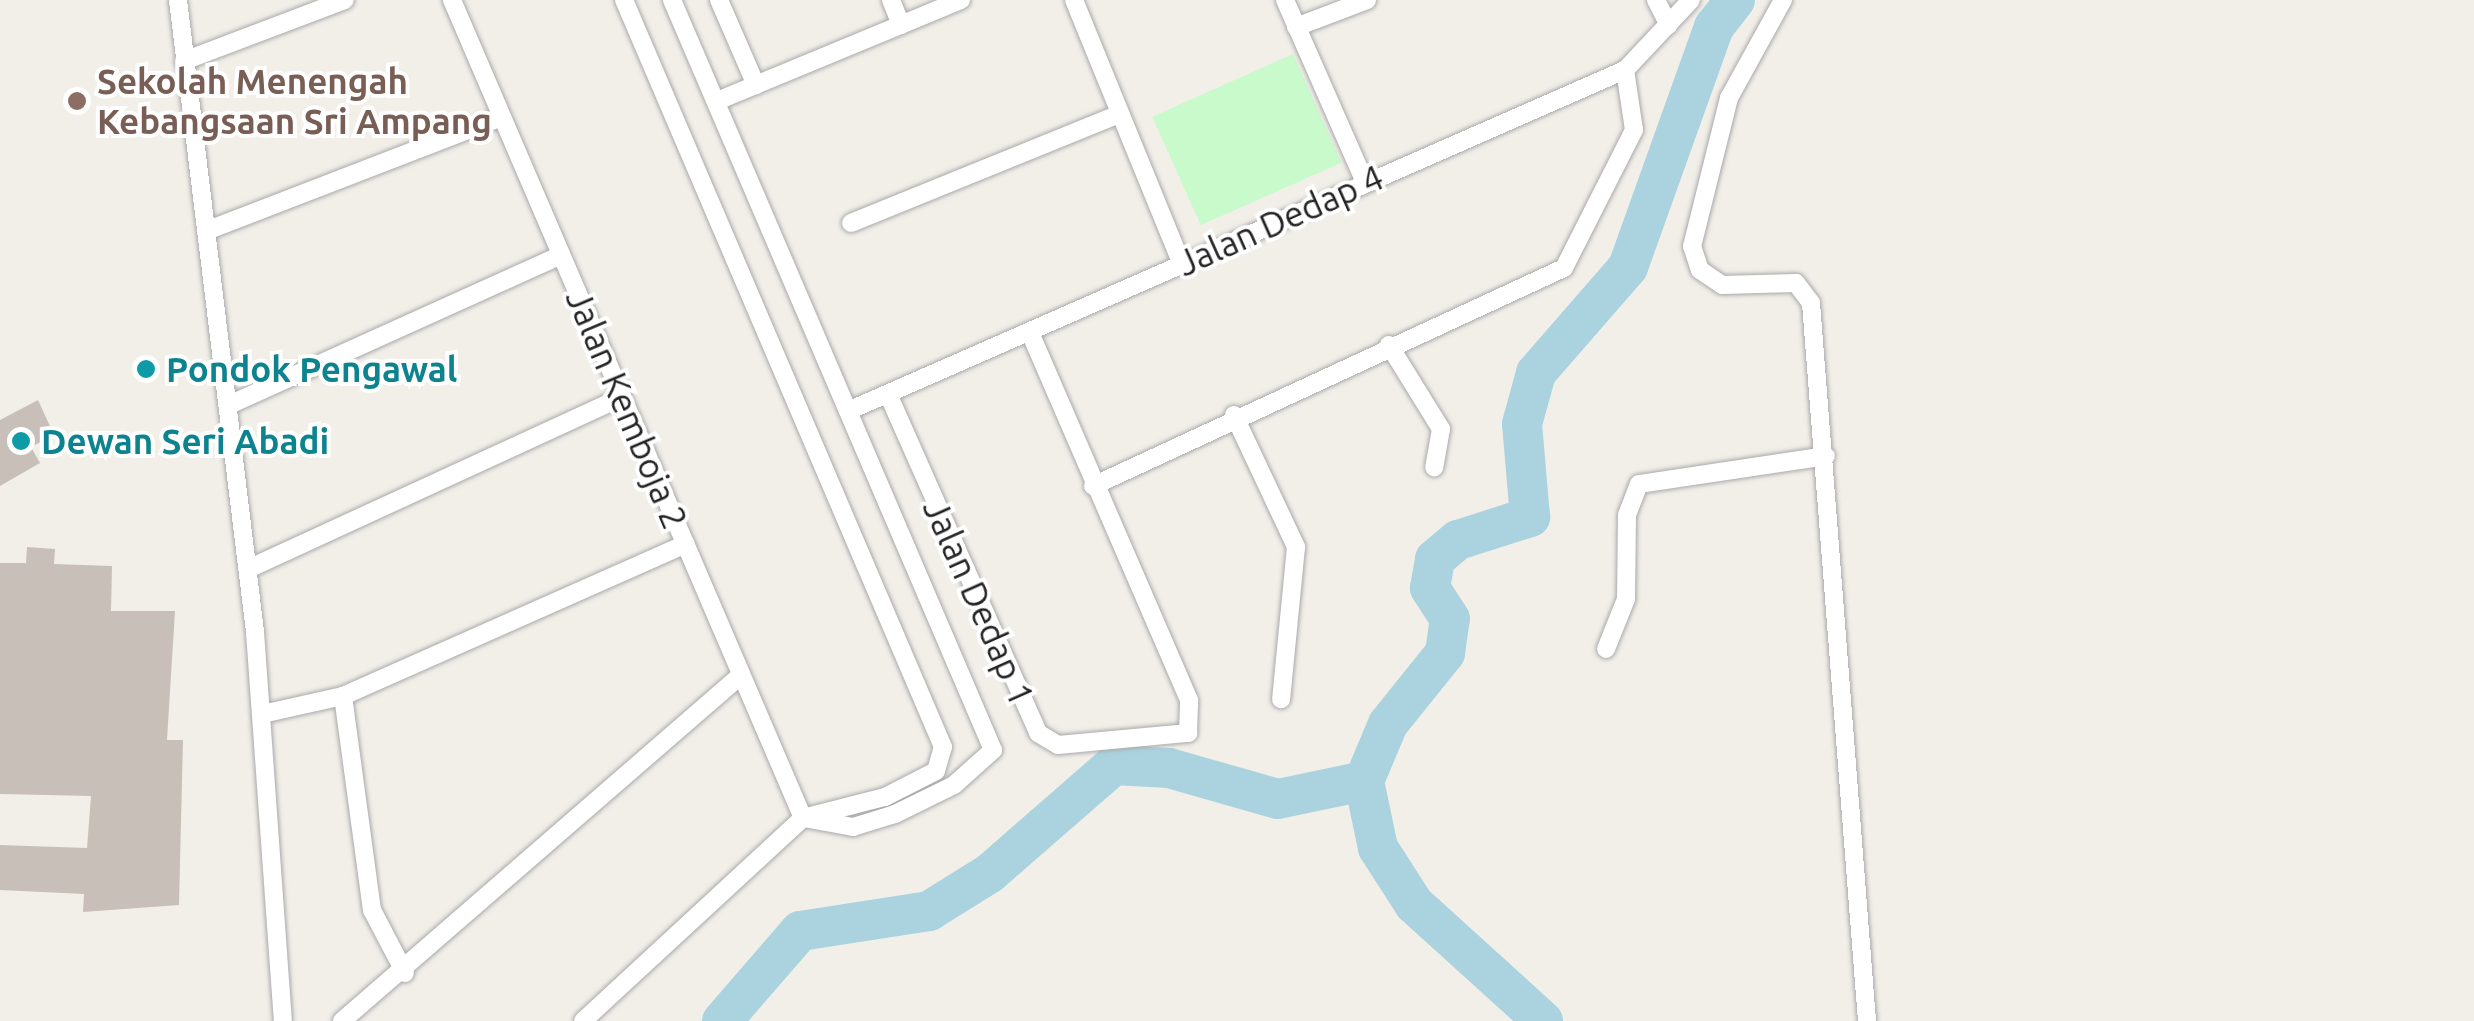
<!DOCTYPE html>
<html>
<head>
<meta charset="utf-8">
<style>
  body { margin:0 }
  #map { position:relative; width:2474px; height:1021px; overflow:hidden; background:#f2efe9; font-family:Ubuntu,sans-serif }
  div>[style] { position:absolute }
  .park>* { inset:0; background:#c8facc; transform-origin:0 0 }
  .river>* { height:40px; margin:-20px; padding:0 20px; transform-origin:20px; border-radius:20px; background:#aad3df }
  .building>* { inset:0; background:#c7bfb8 }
  .roads { filter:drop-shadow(0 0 2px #a9a9a9) drop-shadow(0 0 2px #a9a9a9) }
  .minor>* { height:18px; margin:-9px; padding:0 9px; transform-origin:9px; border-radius:9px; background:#fff }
  .dots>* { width:28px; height:28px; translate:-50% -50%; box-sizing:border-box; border:5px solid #fff; border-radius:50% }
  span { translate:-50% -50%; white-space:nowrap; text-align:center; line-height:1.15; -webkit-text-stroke:8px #fff; paint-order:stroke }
  .education-label { font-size:35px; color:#785e54; font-weight:700 }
  .left { translate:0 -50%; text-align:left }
  .street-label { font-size:35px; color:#222 }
  .culture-label { font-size:35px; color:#0d838f; font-weight:700 }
</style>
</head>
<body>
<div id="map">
  <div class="park">
    <div style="left:1293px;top:54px;width:119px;height:154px;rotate:66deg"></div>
  </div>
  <div class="river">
    <div style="left:722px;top:1021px;width:119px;rotate:-49.1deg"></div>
    <div style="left:800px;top:931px;width:131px;rotate:-8.8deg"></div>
    <div style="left:929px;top:911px;width:72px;rotate:-31.9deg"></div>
    <div style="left:990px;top:873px;width:164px;rotate:-41.1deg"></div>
    <div style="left:1114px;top:765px;width:55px;rotate:3.1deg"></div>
    <div style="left:1169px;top:768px;width:113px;rotate:15.9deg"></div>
    <div style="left:1278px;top:799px;width:88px;rotate:-11.8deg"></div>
    <div style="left:1543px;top:1021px;width:174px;rotate:-137.8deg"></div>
    <div style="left:1414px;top:904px;width:67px;rotate:-122.7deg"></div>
    <div style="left:1378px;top:848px;width:68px;rotate:-101.8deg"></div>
    <div style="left:1364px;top:781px;width:62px;rotate:-67.2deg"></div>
    <div style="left:1388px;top:724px;width:91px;rotate:-51.2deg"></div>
    <div style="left:1445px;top:653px;width:34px;rotate:-82deg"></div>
    <div style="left:1450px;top:619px;width:37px;rotate:-123deg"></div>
    <div style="left:1430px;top:588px;width:29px;rotate:-80deg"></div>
    <div style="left:1435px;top:559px;width:30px;rotate:-40deg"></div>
    <div style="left:1458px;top:540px;width:76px;rotate:-17.7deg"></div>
    <div style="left:1530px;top:517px;width:93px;rotate:-94.9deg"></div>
    <div style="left:1522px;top:424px;width:53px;rotate:-74.6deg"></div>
    <div style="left:1536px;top:373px;width:140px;rotate:-49deg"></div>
    <div style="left:1628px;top:267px;width:255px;rotate:-70.3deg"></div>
    <div style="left:1714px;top:27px;width:34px;rotate:-52deg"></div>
  </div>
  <div class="building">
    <div style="clip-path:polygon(38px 400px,54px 435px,31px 447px,40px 463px,0 486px,0 420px)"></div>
    <div style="clip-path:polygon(27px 547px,55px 549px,54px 564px,112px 566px,111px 611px,175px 611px,167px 740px,183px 740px,179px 905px,83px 912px,84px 894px,0 890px,0 845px,87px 848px,91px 796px,0 794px,0 563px,26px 563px)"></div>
  </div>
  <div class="roads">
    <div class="minor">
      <div style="left:178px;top:0;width:637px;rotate:83.05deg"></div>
      <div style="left:255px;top:632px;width:390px;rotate:85.9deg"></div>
      <div style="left:452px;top:0;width:890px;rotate:66.78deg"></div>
      <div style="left:672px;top:0;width:816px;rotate:66.83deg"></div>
      <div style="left:993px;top:750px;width:52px;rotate:138.1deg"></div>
      <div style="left:954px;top:785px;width:66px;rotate:153.8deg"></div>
      <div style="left:895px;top:814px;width:44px;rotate:162.8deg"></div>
      <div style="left:853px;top:827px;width:50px;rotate:-169.6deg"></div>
      <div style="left:719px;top:0;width:93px;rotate:66.5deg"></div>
      <div style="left:891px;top:0;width:27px;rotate:68deg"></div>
      <div style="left:1074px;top:0;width:286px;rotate:67.8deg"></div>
      <div style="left:1285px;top:0;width:197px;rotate:66.3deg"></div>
      <div style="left:1656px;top:0;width:28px;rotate:63deg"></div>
      <div style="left:1783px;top:0;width:112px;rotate:118.9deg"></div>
      <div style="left:1729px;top:98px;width:153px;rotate:104deg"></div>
      <div style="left:1692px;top:246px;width:25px;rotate:72deg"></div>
      <div style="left:1700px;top:270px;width:27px;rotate:34deg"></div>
      <div style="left:1722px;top:285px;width:74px;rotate:-1.5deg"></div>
      <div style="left:1796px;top:283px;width:25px;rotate:53deg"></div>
      <div style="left:1811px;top:303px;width:720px;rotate:85.54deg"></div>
      <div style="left:1296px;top:27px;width:76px;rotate:-20.8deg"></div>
      <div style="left:184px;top:61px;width:172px;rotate:-20.8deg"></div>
      <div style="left:717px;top:101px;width:264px;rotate:-22.5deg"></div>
      <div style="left:851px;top:223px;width:290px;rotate:-22.1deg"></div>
      <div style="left:206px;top:231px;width:316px;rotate:-21.1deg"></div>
      <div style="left:1389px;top:345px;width:99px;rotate:58.2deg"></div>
      <div style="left:1441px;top:429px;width:39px;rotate:100deg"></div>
      <div style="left:888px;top:394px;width:371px;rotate:66.1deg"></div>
      <div style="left:1038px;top:733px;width:23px;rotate:31deg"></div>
      <div style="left:1058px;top:745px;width:131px;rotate:-5.3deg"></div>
      <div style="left:1188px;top:733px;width:33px;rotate:-88deg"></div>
      <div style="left:1189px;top:700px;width:400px;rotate:-113.4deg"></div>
      <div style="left:229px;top:405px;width:364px;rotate:-24.3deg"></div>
      <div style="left:848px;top:411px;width:849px;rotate:-23.7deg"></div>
      <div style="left:1625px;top:70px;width:96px;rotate:-46.7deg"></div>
      <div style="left:1234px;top:415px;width:146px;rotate:64.8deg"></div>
      <div style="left:1296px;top:547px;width:153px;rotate:95.6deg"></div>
      <div style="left:1093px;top:486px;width:519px;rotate:-24.84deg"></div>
      <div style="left:1564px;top:268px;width:155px;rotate:-63.1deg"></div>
      <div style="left:1634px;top:130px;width:61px;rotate:-98.5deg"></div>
      <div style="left:248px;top:569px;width:412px;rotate:-24.7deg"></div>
      <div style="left:1606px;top:649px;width:54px;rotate:-68.2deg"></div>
      <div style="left:1626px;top:599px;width:84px;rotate:-89.3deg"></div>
      <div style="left:1627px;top:515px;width:33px;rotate:-69deg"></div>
      <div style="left:1639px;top:484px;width:189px;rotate:-8.5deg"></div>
      <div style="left:343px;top:696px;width:216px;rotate:82.3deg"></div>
      <div style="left:372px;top:910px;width:71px;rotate:62.4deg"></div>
      <div style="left:262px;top:714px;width:83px;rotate:-12.5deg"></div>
      <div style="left:343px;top:696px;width:375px;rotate:-23.9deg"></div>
      <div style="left:342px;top:1021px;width:528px;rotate:-40.93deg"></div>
      <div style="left:583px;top:1021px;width:299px;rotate:-42.7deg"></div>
      <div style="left:803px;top:818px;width:85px;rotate:-14.4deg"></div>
      <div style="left:885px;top:797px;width:57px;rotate:-27deg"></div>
      <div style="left:936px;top:771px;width:25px;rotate:-74deg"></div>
      <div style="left:943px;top:747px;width:812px;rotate:-113.12deg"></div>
    </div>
  </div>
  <div class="dots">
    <div style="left:77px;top:101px;background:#8d6e63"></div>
    <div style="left:146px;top:369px;background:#0f9aa8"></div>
    <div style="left:21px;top:441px;background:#0f9aa8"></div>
  </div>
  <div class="education-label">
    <span class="left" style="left:97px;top:101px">Sekolah Menengah<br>Kebangsaan Sri Ampang</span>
  </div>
  <div class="street-label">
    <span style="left:1280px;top:220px;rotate:-24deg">Jalan Dedap 4</span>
    <span style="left:627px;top:409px;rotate:67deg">Jalan Kemboja 2</span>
    <span style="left:979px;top:602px;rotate:66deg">Jalan Dedap 1</span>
  </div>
  <div class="culture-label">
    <span class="left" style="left:166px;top:369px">Pondok Pengawal</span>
    <span class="left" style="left:41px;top:441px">Dewan Seri Abadi</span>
  </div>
</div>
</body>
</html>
